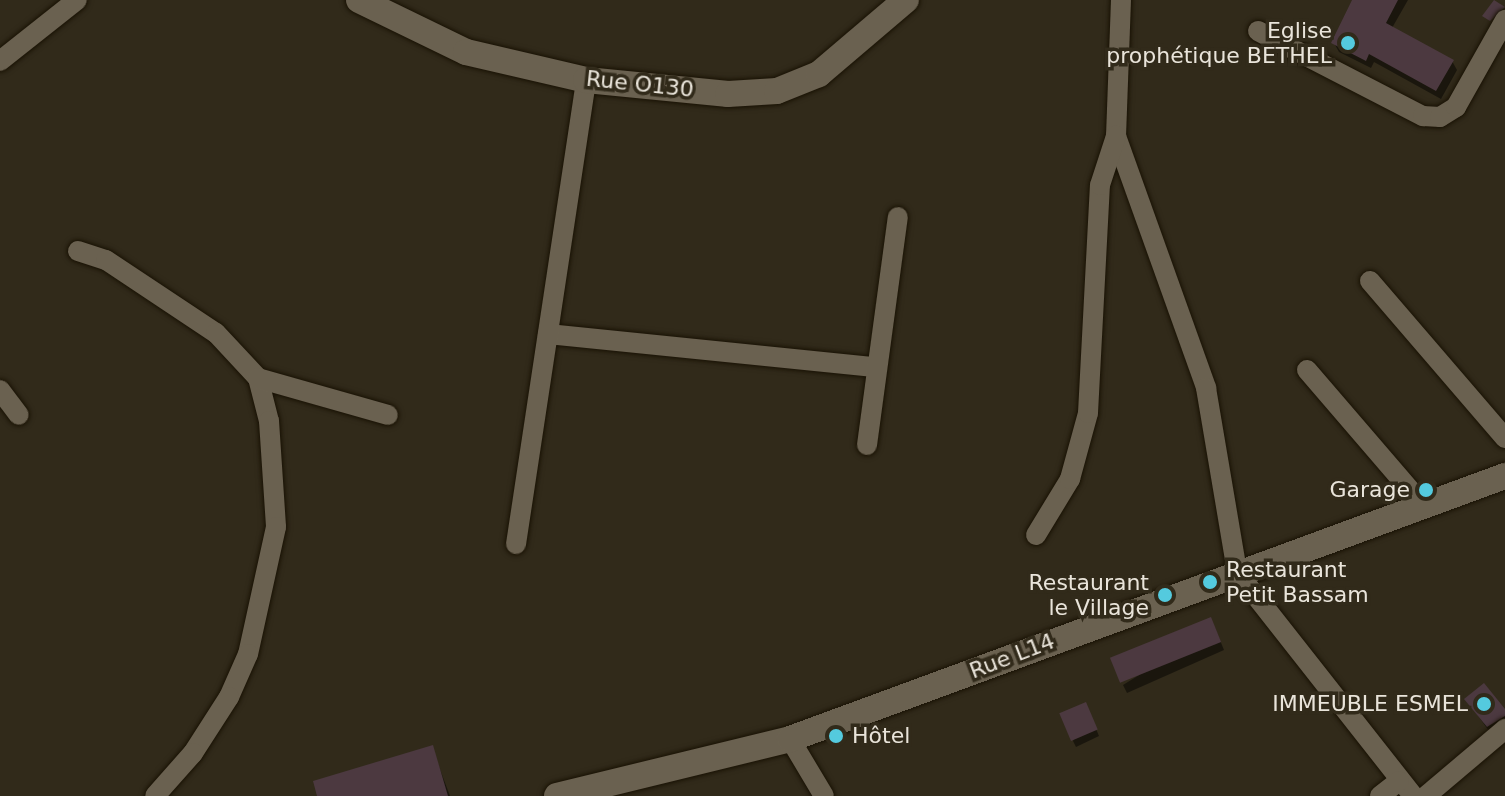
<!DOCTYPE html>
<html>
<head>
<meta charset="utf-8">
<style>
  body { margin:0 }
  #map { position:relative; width:1505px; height:796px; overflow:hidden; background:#312a1a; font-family:"DejaVu Sans",sans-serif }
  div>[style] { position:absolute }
  .shadow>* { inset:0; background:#0007 }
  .building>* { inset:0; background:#4c3940; transform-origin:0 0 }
  .roads { filter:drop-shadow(0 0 2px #191204) drop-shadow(0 0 2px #191204) }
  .street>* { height:20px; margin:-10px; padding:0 10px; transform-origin:10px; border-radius:10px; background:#6a6150 }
  .secondary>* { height:26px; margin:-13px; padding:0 13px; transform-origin:13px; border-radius:13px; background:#6a6150 }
  .dots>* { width:22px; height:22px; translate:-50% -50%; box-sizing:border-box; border:4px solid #312a1a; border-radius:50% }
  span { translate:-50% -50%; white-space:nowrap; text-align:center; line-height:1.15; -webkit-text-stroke:7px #312a1a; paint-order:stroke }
  .poi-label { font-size:22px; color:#e9e4da }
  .right { translate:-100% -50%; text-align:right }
  .left { translate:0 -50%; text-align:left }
  .street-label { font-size:22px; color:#e9e4da }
</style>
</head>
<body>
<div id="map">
  <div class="shadow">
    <div style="clip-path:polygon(1355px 0,1408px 0,1392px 28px,1452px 61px,1457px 70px,1441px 99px,1374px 62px,1371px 68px,1339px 52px,1334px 43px)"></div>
    <div style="clip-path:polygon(1215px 628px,1224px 650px,1127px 693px,1123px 685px)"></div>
    <div style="clip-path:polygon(1466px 699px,1505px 713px,1505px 742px,1499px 745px)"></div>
    <div style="clip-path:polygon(1088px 710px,1099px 736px,1076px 747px,1073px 741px)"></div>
    <div style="clip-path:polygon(432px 748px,450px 796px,319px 796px)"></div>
  </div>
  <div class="building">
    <div style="clip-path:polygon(1352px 0,1398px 0,1386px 23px,1454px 60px,1436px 91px,1369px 54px,1366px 61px,1331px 43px)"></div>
    <div style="clip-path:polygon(1494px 0,1505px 7px,1490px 21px,1482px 16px)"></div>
    <div style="left:1211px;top:617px;width:27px;height:109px;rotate:68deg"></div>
    <div style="clip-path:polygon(1484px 683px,1505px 709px,1505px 716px,1487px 727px,1464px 699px)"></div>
    <div style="left:1086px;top:702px;width:30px;height:29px;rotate:67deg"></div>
    <div style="clip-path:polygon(433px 745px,448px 796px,317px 796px,313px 781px)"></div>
  </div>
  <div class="roads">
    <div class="street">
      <div style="left:1121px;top:0;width:136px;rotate:92.1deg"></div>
      <div style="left:1116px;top:136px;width:268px;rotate:70.3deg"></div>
      <div style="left:1206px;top:388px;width:187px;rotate:80.4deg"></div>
      <div style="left:1237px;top:572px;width:285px;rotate:51.8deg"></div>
      <div style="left:1258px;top:31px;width:186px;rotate:27.3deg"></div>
      <div style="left:1423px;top:116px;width:17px;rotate:3deg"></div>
      <div style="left:1440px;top:117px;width:19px;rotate:-32deg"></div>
      <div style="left:1456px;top:107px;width:100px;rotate:-60.6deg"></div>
      <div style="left:0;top:61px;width:98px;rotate:-38.4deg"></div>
      <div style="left:78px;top:251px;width:29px;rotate:18deg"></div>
      <div style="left:106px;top:260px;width:132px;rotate:33.6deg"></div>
      <div style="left:216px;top:333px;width:62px;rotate:47deg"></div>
      <div style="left:258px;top:378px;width:44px;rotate:75.7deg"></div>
      <div style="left:269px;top:421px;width:106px;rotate:86.2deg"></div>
      <div style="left:276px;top:527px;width:130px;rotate:102.4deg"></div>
      <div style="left:248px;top:654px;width:47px;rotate:113.8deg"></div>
      <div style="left:229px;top:697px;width:67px;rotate:122.7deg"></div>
      <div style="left:193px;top:753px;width:57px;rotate:131.5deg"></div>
      <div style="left:1370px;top:281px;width:207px;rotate:49.3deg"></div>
      <div style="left:548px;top:334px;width:328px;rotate:5.8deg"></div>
      <div style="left:1307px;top:370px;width:179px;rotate:49.3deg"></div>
      <div style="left:258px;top:378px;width:135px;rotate:15.9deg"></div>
      <div style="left:0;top:390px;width:31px;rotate:53deg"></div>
      <div style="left:867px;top:445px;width:230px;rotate:-82.3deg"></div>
      <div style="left:1036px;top:535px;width:66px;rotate:-58.7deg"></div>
      <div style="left:1070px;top:479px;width:68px;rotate:-74.7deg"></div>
      <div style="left:1088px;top:413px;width:228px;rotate:-87deg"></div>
      <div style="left:1100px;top:185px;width:52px;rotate:-71.9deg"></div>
      <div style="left:516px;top:544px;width:469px;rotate:-81.4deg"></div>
      <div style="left:790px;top:739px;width:66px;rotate:59.2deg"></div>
      <div style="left:1380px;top:796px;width:24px;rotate:-38deg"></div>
      <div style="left:1426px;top:796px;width:104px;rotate:-40.3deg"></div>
    </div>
    <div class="secondary">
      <div style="left:359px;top:0;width:119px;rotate:25.9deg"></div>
      <div style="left:466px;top:52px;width:123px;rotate:13.1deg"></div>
      <div style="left:586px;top:80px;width:143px;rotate:5.6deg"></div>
      <div style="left:728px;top:94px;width:49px;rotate:-3.5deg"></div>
      <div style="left:777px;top:91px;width:45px;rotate:-22deg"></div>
      <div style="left:819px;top:74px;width:114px;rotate:-40.4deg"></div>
      <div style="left:557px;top:796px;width:240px;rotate:-13.7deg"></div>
      <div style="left:790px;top:739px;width:762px;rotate:-20.2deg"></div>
    </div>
  </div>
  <div class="dots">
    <div style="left:1348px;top:43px;background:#54cade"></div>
    <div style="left:1426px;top:490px;background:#54cade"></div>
    <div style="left:1210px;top:582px;background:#54cade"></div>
    <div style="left:1165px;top:595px;background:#54cade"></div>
    <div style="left:1484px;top:704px;background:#54cade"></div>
    <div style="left:836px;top:736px;background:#54cade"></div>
  </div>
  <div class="poi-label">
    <span class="right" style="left:1332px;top:43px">Eglise<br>prophétique BETHEL</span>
    <span class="right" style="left:1410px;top:490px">Garage</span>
    <span class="left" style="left:1226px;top:582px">Restaurant<br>Petit Bassam</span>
    <span class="right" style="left:1149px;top:595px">Restaurant<br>le Village</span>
    <span class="right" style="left:1468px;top:704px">IMMEUBLE ESMEL</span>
    <span class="left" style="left:852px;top:736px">Hôtel</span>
  </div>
  <div class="street-label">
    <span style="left:640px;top:84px;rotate:6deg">Rue O130</span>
    <span style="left:1012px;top:656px;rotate:-21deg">Rue L14</span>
  </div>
</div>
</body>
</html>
